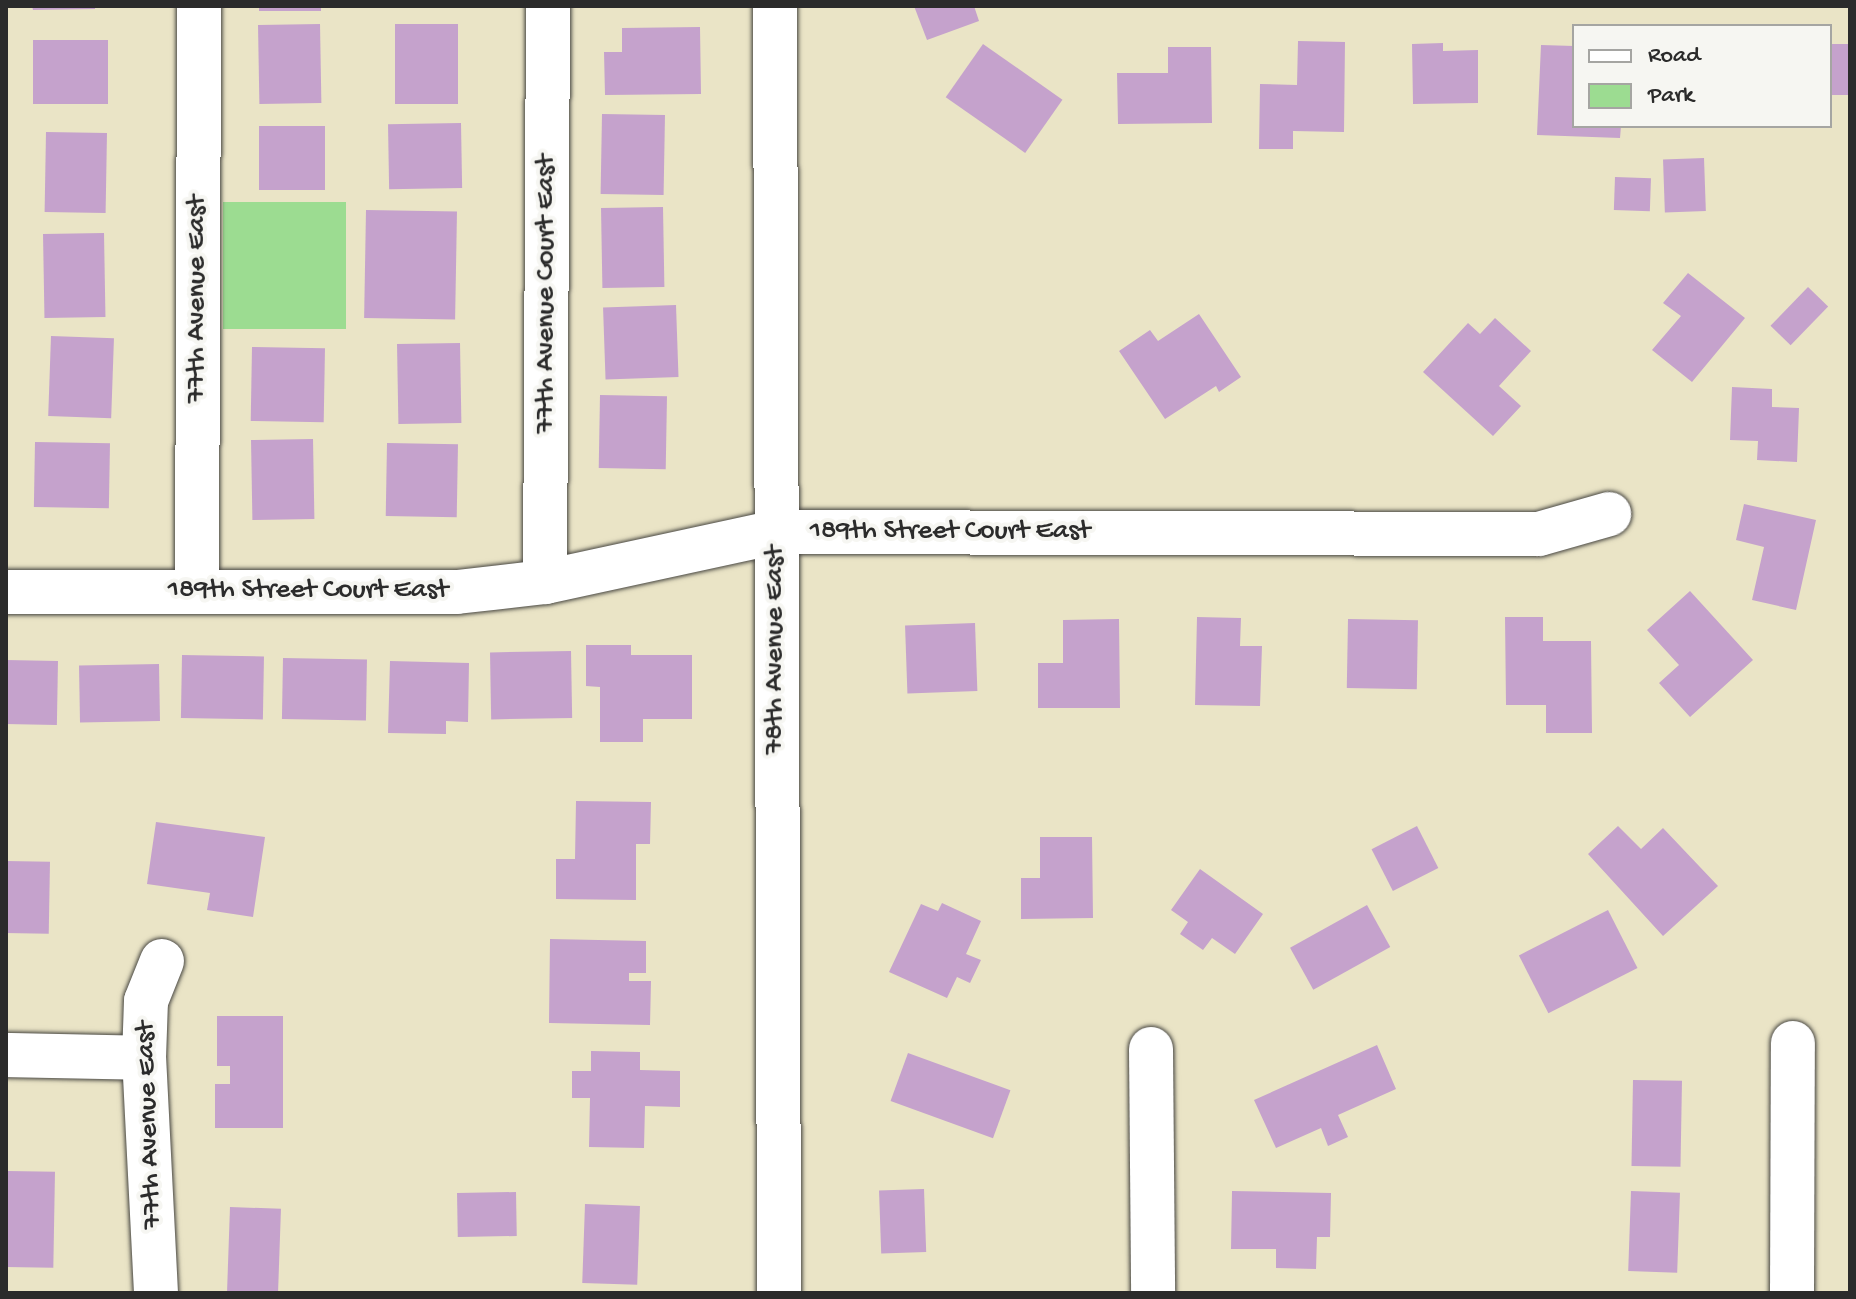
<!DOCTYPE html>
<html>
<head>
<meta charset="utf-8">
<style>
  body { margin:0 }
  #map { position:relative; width:1856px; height:1299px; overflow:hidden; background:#eae4c6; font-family:"Gochi Hand",sans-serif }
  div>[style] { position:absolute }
  .green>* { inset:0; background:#9cdc91; transform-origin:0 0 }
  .building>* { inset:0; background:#c5a2cc; transform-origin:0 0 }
  .roads { filter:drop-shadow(0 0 2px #484742) drop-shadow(0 0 2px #484742) }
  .minor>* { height:44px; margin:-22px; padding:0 22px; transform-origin:22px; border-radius:22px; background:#fff }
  span { translate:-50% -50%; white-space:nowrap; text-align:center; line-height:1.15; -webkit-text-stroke:8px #f6f6f2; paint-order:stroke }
  .street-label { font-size:28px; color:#2b2b2b }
  .frame { position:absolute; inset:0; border:8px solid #2b2b2b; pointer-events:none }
  .legend { position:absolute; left:1572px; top:24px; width:260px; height:104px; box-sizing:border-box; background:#f6f6f2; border:2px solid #a5a5a2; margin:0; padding:10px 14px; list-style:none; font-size:24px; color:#2b2b2b }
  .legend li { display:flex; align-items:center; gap:16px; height:40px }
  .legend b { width:40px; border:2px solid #a5a5a2 }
</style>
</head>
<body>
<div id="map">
  <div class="green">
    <div style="left:346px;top:202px;width:127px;height:123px;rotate:90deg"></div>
  </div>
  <div class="building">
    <div style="clip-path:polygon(32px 6px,95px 6px,95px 9px,33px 10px)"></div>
    <div style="left:259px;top:6px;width:62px;height:5px"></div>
    <div style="clip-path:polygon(914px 6px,974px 6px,979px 21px,927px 40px)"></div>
    <div style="left:320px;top:24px;width:79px;height:62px;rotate:89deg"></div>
    <div style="left:395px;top:24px;width:63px;height:80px"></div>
    <div style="clip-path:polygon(700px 27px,701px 94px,605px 95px,604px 52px,622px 52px,622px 28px)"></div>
    <div style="left:33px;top:40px;width:75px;height:64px"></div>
    <div style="clip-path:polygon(1298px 41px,1345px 42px,1344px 132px,1293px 131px,1293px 149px,1259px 149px,1260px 84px,1297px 85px)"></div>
    <div style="clip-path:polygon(1443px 43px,1443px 51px,1478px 50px,1478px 103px,1413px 104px,1412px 44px)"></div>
    <div style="left:983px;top:44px;width:97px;height:65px;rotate:35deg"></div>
    <div style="left:1850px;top:44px;width:51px;height:20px;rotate:90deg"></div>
    <div style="clip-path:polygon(1541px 45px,1574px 46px,1574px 126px,1621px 126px,1620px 138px,1537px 135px)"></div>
    <div style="clip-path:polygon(1168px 47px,1211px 47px,1212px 123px,1118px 124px,1117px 73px,1168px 73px)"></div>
    <div style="left:602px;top:114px;width:63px;height:80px;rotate:1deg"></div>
    <div style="left:461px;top:123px;width:65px;height:73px;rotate:89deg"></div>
    <div style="left:259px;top:126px;width:66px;height:64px"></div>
    <div style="left:46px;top:132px;width:61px;height:80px;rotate:1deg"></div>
    <div style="left:1704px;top:158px;width:53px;height:41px;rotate:88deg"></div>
    <div style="left:1615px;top:177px;width:36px;height:33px;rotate:2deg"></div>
    <div style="left:663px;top:207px;width:80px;height:62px;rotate:89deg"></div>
    <div style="left:366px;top:210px;width:91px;height:108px;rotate:1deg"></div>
    <div style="left:104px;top:233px;width:84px;height:61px;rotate:89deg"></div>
    <div style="clip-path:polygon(1688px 273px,1745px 318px,1692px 382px,1652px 350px,1681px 316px,1663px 303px)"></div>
    <div style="left:1808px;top:287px;width:28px;height:54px;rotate:44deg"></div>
    <div style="left:676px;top:305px;width:72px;height:73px;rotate:88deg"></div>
    <div style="clip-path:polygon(1199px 314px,1241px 377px,1219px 392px,1216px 386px,1165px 419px,1119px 351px,1150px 330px,1158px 341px)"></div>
    <div style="clip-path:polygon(1495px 318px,1531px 351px,1499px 386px,1521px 406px,1493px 436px,1423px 372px,1468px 323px,1480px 334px)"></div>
    <div style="left:51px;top:336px;width:63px;height:80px;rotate:2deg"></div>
    <div style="left:460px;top:343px;width:80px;height:63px;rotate:89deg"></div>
    <div style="left:252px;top:347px;width:73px;height:74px;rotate:1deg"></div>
    <div style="clip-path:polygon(1732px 387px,1772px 389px,1772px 407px,1799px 408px,1797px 462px,1757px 460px,1758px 441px,1730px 440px)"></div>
    <div style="left:600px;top:395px;width:67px;height:73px;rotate:1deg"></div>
    <div style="left:313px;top:439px;width:80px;height:62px;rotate:89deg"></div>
    <div style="left:35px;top:442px;width:75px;height:65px;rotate:1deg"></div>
    <div style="left:387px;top:443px;width:71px;height:73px;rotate:1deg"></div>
    <div style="clip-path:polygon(1744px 504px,1816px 520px,1796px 610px,1752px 600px,1764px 547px,1736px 540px)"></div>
    <div style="clip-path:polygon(1690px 591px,1753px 660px,1690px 717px,1659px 683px,1679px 665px,1647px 630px)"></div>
    <div style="clip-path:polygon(1197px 617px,1241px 618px,1240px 646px,1262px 646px,1260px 706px,1195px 705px)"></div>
    <div style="clip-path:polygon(1505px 617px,1543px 617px,1543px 641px,1591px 641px,1592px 733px,1546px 733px,1546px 705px,1506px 705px)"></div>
    <div style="clip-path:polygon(1119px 619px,1120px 708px,1038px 708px,1038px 663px,1063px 663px,1063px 620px)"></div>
    <div style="left:1348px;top:619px;width:70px;height:69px;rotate:1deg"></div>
    <div style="left:975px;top:623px;width:68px;height:70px;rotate:88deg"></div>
    <div style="clip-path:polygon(586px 645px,631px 645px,631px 655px,692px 655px,692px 719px,643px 719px,643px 742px,600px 742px,600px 687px,586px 686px)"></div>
    <div style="left:571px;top:651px;width:67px;height:81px;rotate:89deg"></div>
    <div style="left:182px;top:655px;width:82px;height:63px;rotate:1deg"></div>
    <div style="left:283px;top:658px;width:84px;height:61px;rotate:1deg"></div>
    <div style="left:6px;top:660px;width:52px;height:64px;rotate:1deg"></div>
    <div style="clip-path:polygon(390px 661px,469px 663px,468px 722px,446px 721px,446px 734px,388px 733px)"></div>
    <div style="left:159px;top:664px;width:57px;height:80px;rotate:89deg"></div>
    <div style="clip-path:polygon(576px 801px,651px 802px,650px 844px,636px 844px,636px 900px,556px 899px,556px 859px,575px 859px)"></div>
    <div style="clip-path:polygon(156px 822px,265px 837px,253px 917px,207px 910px,210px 893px,147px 884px)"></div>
    <div style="left:1417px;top:826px;width:47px;height:51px;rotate:63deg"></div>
    <div style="clip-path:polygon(1618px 826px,1641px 849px,1663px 828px,1718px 886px,1663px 936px,1588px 854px)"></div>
    <div style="clip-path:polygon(1040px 837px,1092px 837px,1093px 918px,1021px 919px,1021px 878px,1040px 878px)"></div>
    <div style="left:6px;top:861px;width:44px;height:72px;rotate:1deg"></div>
    <div style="clip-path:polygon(1200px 869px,1263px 914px,1235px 954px,1212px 938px,1203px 950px,1180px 934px,1188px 922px,1171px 910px)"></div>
    <div style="clip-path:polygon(942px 903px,981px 921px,966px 954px,981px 960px,970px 983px,957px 977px,947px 998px,889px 972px,921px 904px,938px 911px)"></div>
    <div style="left:1367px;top:905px;width:48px;height:88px;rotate:61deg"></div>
    <div style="left:1608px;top:910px;width:65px;height:100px;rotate:63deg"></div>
    <div style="clip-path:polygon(550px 939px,646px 941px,646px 973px,629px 973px,629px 981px,651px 981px,650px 1025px,549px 1023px)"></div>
    <div style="clip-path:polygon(217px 1016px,283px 1016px,283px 1128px,215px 1128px,215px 1084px,230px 1084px,230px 1066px,217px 1066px)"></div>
    <div style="clip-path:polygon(1377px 1045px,1396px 1089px,1338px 1115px,1348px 1137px,1328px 1146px,1321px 1128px,1276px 1148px,1254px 1100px)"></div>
    <div style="clip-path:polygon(591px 1051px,640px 1052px,640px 1070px,680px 1071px,680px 1107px,645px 1106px,644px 1148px,589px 1147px,590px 1098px,572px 1098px,572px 1071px,591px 1071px)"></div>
    <div style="left:908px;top:1053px;width:109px;height:51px;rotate:20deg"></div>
    <div style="left:1633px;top:1080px;width:49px;height:86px;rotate:1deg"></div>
    <div style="left:8px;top:1171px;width:47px;height:96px;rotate:1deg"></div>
    <div style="left:924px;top:1189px;width:63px;height:45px;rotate:88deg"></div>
    <div style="clip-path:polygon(1232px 1191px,1331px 1193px,1330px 1237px,1317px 1237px,1316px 1269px,1276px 1268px,1276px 1249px,1231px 1249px)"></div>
    <div style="left:1631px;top:1191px;width:49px;height:80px;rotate:2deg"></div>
    <div style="left:516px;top:1192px;width:44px;height:59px;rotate:89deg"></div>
    <div style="left:585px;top:1204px;width:55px;height:79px;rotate:2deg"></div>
    <div style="left:230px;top:1207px;width:51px;height:85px;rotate:2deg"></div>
  </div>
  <div class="roads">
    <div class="minor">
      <div style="left:775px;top:6px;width:1287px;rotate:89.82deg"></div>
      <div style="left:545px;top:582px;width:576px;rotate:-89.7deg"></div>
      <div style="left:6px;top:592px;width:451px"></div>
      <div style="left:457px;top:592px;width:89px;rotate:-6.5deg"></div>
      <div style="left:545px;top:582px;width:236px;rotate:-12.2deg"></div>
      <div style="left:776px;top:532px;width:763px;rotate:0.15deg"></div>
      <div style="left:1539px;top:534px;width:73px;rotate:-15.9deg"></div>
      <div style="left:197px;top:592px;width:586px;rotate:-89.8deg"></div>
      <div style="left:1151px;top:1049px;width:244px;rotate:89.5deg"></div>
      <div style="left:6px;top:1055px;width:138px;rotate:1.2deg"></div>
      <div style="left:156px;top:1293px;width:235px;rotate:-92.9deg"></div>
      <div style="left:144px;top:1058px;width:57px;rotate:-88deg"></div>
      <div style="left:146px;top:1001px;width:43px;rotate:-68.2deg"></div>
      <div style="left:1792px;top:1293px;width:250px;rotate:-89.8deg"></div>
    </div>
  </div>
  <div class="street-label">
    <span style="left:547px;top:294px;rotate:-90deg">77th Avenue Court East</span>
    <span style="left:198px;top:299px;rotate:-90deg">77th Avenue East</span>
    <span style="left:950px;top:532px">189th Street Court East</span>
    <span style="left:308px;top:591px">189th Street Court East</span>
    <span style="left:776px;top:650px;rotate:-90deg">78th Avenue East</span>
    <span style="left:150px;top:1125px;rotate:-92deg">77th Avenue East</span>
  </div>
  <div class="frame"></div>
  <ul class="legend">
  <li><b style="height:10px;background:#fff"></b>Road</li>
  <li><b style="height:22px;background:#9cdc91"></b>Park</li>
  </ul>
</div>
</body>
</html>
